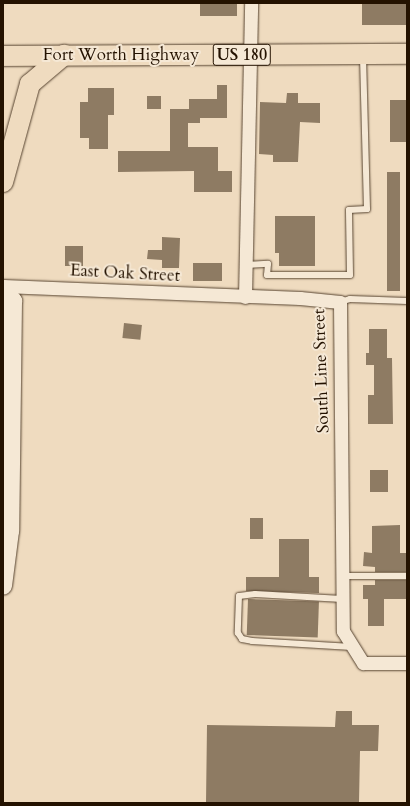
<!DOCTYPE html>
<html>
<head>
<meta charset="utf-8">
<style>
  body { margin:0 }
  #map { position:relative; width:410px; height:806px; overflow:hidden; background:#efdbbf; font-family:Cardo,serif }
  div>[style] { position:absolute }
  .building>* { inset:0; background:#8e7b63; transform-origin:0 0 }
  .roads { filter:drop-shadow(0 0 1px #574430) drop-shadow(0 0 1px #574430) }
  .service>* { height:6px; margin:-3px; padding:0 3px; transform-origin:3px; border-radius:3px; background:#f5e8d5 }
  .minor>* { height:13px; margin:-6.5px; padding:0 6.5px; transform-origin:6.5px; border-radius:6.5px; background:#f5e8d5 }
  .secondary>* { height:18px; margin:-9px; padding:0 9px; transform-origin:9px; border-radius:9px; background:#f5e8d5 }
  .primary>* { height:20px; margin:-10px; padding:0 10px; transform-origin:10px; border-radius:10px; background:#efdbbf }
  span { translate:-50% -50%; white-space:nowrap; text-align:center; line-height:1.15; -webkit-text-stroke:4px #f5e8d5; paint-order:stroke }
  .shield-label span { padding:1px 3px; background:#f5e8d5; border:1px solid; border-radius:3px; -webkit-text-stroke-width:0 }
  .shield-label { font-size:16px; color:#241200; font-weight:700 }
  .street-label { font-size:17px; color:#241200 }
  .frame { position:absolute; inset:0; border:4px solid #241200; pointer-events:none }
</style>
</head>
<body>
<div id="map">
  <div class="building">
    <div style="left:200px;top:3px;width:37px;height:13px"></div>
    <div style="left:362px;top:3px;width:45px;height:22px"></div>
    <div style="clip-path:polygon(217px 85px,227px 85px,227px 118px,200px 118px,200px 123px,188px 123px,188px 147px,218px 147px,218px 171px,232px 171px,232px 192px,194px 192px,194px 171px,118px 172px,118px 151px,170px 151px,170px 109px,189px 109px,189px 99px,217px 99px)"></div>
    <div style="clip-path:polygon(88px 88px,114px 88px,114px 115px,108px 115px,108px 149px,89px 149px,89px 138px,80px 138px,80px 102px,88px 102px)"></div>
    <div style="clip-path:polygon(287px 93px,298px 93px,298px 103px,320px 103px,320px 123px,300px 122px,298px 162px,273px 162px,273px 155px,259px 154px,260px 102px,286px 103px)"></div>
    <div style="left:147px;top:96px;width:14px;height:13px"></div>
    <div style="left:390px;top:100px;width:17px;height:42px"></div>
    <div style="left:387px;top:172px;width:13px;height:119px"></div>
    <div style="clip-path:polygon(275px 216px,315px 216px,315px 266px,279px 266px,279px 253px,275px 253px)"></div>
    <div style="clip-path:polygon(162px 237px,180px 238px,179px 268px,162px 268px,162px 260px,147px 259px,148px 250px,162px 250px)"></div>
    <div style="left:65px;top:246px;width:18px;height:20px"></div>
    <div style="left:193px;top:263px;width:29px;height:18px"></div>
    <div style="left:124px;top:323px;width:18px;height:15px;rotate:6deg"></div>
    <div style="clip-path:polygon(369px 329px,387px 329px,387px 358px,392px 358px,393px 424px,368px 424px,368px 395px,374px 395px,374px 365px,366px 365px,366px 353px,369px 353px)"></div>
    <div style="left:370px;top:470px;width:18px;height:22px"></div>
    <div style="left:250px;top:518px;width:13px;height:21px"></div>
    <div style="clip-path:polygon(400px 525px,400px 553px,407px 553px,407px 572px,375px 572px,375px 567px,363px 566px,364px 552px,372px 553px,372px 526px)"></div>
    <div style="clip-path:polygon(279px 539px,309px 539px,309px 577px,319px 577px,319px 593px,246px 591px,246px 577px,279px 577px)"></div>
    <div style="clip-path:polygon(375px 580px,407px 580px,407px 599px,384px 599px,384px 626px,368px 626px,368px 599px,363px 599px,363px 585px,375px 585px)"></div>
    <div style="left:248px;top:599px;width:71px;height:36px;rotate:2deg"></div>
    <div style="clip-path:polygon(336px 711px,352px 711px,352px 725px,379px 725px,378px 751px,360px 751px,359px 803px,206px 803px,207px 725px,335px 727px)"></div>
  </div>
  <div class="roads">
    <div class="service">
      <div style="left:246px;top:265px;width:22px;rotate:-3deg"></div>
      <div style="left:268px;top:264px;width:11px;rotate:95deg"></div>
      <div style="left:267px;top:275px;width:83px"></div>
      <div style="left:350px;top:275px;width:65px;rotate:-90.9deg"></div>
      <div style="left:349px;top:210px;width:18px;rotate:-3deg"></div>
      <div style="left:367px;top:209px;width:152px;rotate:-91.5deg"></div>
      <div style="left:340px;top:302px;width:10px;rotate:-17deg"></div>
      <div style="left:350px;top:299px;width:57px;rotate:2deg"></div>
      <div style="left:342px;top:576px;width:65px"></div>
      <div style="left:342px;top:599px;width:87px;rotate:-176.7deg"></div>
      <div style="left:255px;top:594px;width:16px;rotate:173deg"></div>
      <div style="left:239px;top:596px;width:37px;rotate:92deg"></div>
      <div style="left:238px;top:633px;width:7px;rotate:56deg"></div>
      <div style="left:242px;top:639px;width:10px;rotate:11deg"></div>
      <div style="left:252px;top:641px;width:100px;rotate:3.4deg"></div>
    </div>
    <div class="minor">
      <div style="left:3px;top:286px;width:297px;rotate:2.3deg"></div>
      <div style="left:300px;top:298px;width:40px;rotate:5.7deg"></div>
      <div style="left:340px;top:302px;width:329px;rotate:89.5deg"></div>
      <div style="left:343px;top:631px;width:38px;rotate:58deg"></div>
      <div style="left:363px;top:663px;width:44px"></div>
      <div style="left:245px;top:297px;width:294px;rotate:-88.8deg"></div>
    </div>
    <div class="secondary">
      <div style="left:3px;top:289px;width:16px;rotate:50deg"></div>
      <div style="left:13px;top:301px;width:230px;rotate:90.7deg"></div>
      <div style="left:10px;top:531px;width:55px;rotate:97.3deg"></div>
    </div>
    <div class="primary">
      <div style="left:3px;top:56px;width:404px;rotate:-0.3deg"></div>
      <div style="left:3px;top:182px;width:102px;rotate:-74.6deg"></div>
      <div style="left:30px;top:84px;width:45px;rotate:-40.5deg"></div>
    </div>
  </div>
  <div class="shield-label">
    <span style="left:242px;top:55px">US 180</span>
  </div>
  <div class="street-label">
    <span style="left:121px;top:55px">Fort Worth Highway</span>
    <span style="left:125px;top:273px;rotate:3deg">East Oak Street</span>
    <span style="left:321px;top:371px;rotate:-92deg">South Line Street</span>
  </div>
  <div class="frame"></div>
</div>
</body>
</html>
